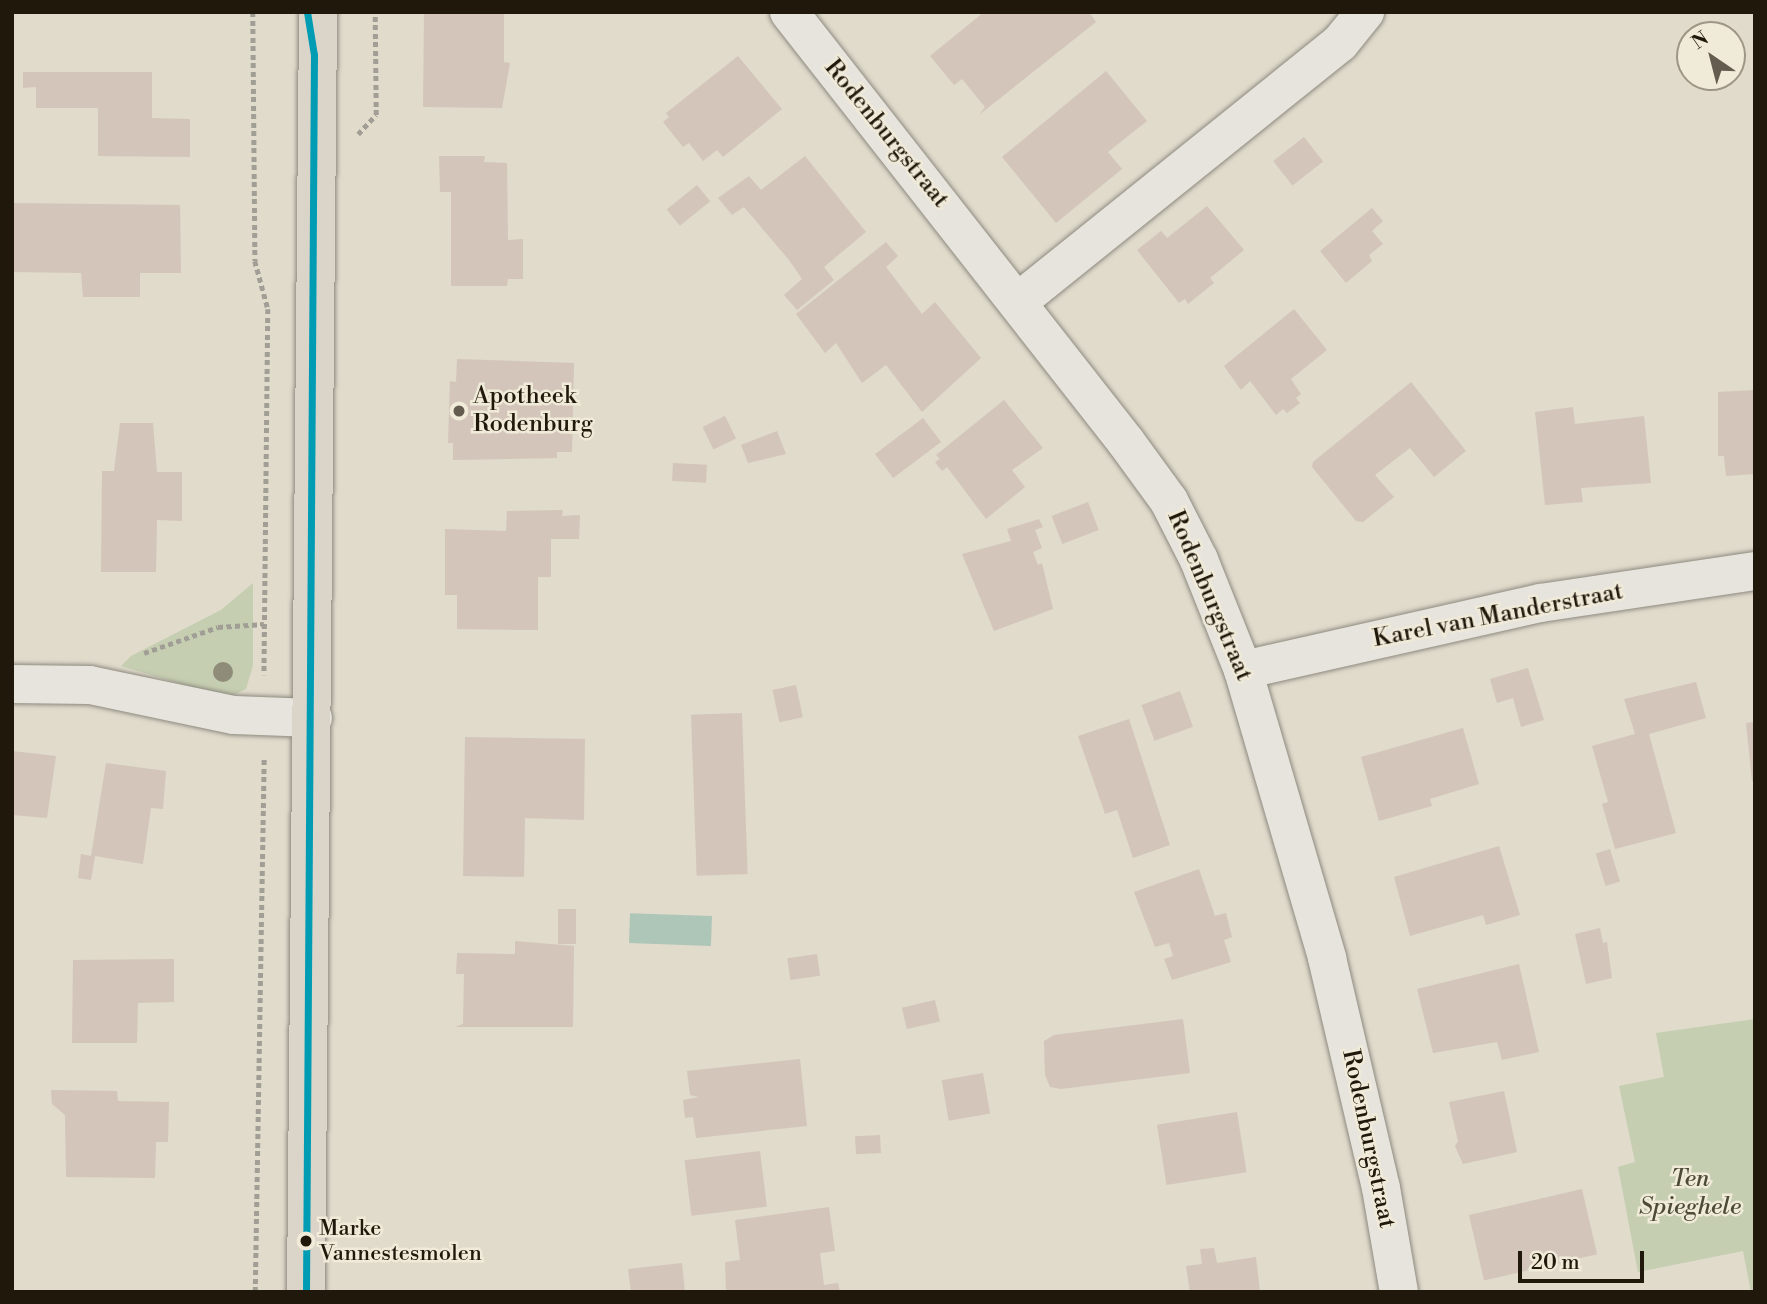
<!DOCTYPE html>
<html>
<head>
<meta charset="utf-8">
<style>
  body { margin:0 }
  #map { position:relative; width:1767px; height:1304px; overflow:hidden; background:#e0dbcb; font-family:"Libre Bodoni",serif }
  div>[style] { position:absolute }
  .green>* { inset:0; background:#c5ceb0 }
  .water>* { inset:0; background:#aec6b7; transform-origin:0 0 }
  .building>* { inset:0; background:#d3c5ba; transform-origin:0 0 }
  .path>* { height:4.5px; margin-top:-2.25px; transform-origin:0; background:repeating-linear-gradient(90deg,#a19e96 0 5px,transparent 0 8.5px) }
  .roads { filter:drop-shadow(0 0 2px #8e8a80) drop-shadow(0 0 2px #8e8a80) }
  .minor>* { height:38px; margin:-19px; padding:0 19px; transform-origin:19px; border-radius:19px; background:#e7e4dd }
  .major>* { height:38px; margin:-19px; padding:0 19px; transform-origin:19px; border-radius:19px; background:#dbd4c8 }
  .bus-1>* { height:7px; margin:-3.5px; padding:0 3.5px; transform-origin:3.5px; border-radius:3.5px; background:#009cb4 }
  .trees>* { width:20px; height:20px; margin:-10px; border-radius:50%; background:#8f8c79 }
  .dots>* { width:19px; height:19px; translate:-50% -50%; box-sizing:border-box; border:4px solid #f0ead8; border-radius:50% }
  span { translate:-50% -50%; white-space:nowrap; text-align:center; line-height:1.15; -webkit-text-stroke:5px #f0ead8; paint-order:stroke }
  .bus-label { font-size:22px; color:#21180c }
  .left { translate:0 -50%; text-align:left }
  .street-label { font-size:24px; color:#21180c }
  .poi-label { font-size:24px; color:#21180c }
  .park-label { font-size:24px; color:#4c4b36; font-style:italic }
  .frame { position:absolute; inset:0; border:14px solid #21180c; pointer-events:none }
  .north { position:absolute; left:1676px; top:21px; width:70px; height:70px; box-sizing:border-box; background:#f0ead8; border:2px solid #9d9686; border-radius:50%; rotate:325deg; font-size:19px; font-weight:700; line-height:28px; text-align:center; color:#21180c }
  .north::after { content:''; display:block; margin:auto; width:24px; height:32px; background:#645c4f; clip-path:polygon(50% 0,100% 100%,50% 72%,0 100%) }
  .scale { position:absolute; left:1518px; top:1251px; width:126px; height:32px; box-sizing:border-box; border:4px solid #21180c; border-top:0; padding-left:9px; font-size:21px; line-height:24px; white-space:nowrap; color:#21180c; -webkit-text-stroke:5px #f0ead8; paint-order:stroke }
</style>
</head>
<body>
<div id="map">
  <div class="green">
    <div style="clip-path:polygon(253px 583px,253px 665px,246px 689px,228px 698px,121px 666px,131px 656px,221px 610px)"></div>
    <div style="clip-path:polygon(1755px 1019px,1755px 1292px,1751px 1292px,1743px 1251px,1638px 1272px,1618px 1167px,1635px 1162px,1619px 1086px,1664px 1077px,1656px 1033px)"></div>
  </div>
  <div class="water">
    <div style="left:712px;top:916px;width:30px;height:82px;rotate:92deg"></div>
  </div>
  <div class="building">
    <div style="clip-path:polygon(424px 12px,504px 13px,504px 62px,510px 63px,502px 108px,423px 107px)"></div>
    <div style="clip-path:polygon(984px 12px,1089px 12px,1096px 22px,979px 115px,985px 107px,962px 79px,954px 85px,930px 56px)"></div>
    <div style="clip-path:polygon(738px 56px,782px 109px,723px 157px,717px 150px,703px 161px,689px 143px,683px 147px,663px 122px,669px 117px,666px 113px)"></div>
    <div style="clip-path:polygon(1106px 71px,1147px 121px,1108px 152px,1122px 169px,1056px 223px,1002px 157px)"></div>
    <div style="clip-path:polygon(23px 72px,152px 72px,152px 118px,190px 119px,190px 157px,98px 156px,98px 108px,36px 108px,36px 87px,23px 88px)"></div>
    <div style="left:1304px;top:137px;width:31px;height:39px;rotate:52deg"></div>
    <div style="clip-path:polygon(439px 156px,485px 156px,484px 162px,507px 163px,508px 240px,523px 239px,523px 279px,508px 279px,507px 286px,451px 286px,451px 192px,440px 192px)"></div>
    <div style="clip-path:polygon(805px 156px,866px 232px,824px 267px,834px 280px,797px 310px,784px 295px,802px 279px,789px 260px,744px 207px,732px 215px,718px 198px,749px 176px,761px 190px)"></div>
    <div style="left:697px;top:185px;width:21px;height:39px;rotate:51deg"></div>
    <div style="clip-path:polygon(12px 203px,180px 205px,181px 273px,140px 273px,140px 297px,83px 297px,81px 273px,12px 272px)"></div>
    <div style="clip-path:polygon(1207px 206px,1244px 250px,1210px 278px,1214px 283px,1188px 304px,1185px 299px,1179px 303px,1137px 250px,1161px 231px,1167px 238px)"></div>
    <div style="clip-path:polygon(1372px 208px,1383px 221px,1372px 231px,1383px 244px,1369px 255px,1372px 261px,1346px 283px,1320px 251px)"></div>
    <div style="clip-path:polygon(886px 242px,898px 256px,886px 267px,922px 314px,935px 302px,981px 358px,922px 412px,886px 365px,862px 383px,836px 343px,825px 353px,796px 314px)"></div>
    <div style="clip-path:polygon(1294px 309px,1327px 350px,1291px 379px,1301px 394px,1296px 398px,1300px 403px,1287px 413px,1283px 409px,1276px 415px,1250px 381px,1241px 390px,1224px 366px)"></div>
    <div style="clip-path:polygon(457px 359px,574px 363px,572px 452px,557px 452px,557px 458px,453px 460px,453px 443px,448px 443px,450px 381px,456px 382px)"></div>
    <div style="clip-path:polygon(1411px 382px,1466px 451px,1434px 477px,1410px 448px,1375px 475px,1394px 497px,1363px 522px,1356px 521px,1312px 467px,1313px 462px)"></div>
    <div style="clip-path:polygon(1755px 390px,1755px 474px,1726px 476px,1724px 456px,1718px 456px,1718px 392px)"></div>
    <div style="clip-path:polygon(1004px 400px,1043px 448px,1012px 470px,1025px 487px,986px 519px,947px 467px,942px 471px,935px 462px,940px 459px,936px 455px)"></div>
    <div style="clip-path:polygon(1573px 407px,1575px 424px,1644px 416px,1651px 483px,1581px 488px,1583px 502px,1545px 505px,1535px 412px)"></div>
    <div style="left:725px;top:416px;width:25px;height:25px;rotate:64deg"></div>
    <div style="left:923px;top:418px;width:30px;height:60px;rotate:53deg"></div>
    <div style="clip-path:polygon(120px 423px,153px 423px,157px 472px,182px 472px,182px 521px,157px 520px,156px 572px,101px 572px,102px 471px,114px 471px)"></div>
    <div style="clip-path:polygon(777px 431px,786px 454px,748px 463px,741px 445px)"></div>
    <div style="left:673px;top:463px;width:34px;height:18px;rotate:3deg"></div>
    <div style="left:1088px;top:502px;width:30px;height:39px;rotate:69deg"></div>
    <div style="clip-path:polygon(563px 510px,562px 516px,580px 515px,579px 539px,551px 539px,551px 577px,538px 577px,538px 630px,457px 629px,457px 595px,445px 595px,445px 529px,506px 531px,507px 511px)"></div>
    <div style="clip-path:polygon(1039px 519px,1043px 527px,1035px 530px,1042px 548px,1033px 552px,1038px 565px,1042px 563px,1053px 609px,994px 631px,962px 554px,1011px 541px,1007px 529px)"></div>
    <div style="clip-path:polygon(1528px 668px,1544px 720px,1521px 727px,1513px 698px,1497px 703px,1490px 679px)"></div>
    <div style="clip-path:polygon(1696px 682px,1706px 718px,1649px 734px,1676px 833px,1615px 849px,1602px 804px,1608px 802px,1592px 746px,1635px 734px,1624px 699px)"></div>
    <div style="left:796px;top:685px;width:33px;height:24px;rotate:78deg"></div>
    <div style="left:1180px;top:691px;width:38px;height:41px;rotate:70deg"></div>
    <div style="left:742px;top:713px;width:161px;height:51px;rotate:88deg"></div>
    <div style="clip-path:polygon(1129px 719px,1170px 845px,1133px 858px,1117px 810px,1105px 814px,1078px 736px)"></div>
    <div style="clip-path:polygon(1755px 722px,1755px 781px,1752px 781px,1746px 723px)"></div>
    <div style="clip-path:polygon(1463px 728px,1479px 784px,1430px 799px,1432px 806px,1379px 821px,1361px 757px)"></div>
    <div style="clip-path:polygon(465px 737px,585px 739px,584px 820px,525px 818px,524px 877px,463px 876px)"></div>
    <div style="clip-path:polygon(12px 751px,56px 756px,47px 818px,12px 815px)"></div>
    <div style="clip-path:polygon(106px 763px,166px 771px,163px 809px,151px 808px,143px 864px,95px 856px,91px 880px,78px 878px,81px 854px,91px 856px)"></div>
    <div style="clip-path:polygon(1499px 846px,1520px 915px,1486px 925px,1483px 915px,1410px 936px,1394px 877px)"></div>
    <div style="left:1610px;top:849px;width:34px;height:15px;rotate:73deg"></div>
    <div style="clip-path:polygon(1199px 869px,1215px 916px,1226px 913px,1232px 937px,1224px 940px,1231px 962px,1172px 980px,1164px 959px,1173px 956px,1169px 943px,1155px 947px,1134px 892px)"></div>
    <div style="left:558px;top:909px;width:18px;height:35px"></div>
    <div style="clip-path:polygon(1600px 928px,1603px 943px,1607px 942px,1612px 978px,1586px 984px,1575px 934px)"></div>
    <div style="clip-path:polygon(515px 941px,574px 946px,573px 1027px,455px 1027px,463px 1024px,464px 974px,456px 974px,457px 953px,515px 954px)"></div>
    <div style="left:817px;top:954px;width:22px;height:30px;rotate:82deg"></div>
    <div style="clip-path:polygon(174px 959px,174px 1002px,138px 1003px,137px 1043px,72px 1043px,73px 960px)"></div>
    <div style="clip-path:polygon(1519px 964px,1539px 1052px,1502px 1060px,1497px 1042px,1433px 1053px,1417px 989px)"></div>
    <div style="left:935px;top:1000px;width:22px;height:34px;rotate:77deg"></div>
    <div style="clip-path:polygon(1183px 1019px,1190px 1073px,1061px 1089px,1050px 1087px,1045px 1075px,1044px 1041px,1054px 1035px)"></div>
    <div style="clip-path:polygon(800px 1059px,807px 1126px,696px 1138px,693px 1117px,685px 1118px,683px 1100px,699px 1097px,690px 1095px,687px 1071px)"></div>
    <div style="left:983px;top:1073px;width:41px;height:42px;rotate:80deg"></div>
    <div style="clip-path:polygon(51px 1090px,117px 1091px,118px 1101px,169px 1102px,168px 1142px,156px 1142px,155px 1178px,66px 1177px,65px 1115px,52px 1104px)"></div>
    <div style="clip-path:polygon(1504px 1091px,1517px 1152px,1463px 1164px,1455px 1146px,1458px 1141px,1449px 1102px)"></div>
    <div style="left:1237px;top:1112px;width:61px;height:81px;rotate:81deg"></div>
    <div style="left:880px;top:1135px;width:18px;height:25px;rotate:87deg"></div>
    <div style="left:760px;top:1151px;width:56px;height:76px;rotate:83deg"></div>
    <div style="left:1582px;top:1189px;width:67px;height:116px;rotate:77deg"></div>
    <div style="clip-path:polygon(829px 1207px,835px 1251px,820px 1253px,824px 1285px,838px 1283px,840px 1292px,726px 1291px,725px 1262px,740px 1260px,735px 1220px)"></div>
    <div style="clip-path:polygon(1214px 1248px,1217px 1263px,1256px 1257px,1260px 1292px,1190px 1292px,1186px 1266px,1202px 1264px,1200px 1249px)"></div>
    <div style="clip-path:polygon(682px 1263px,685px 1292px,631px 1292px,628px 1269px)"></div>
  </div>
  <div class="path">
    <div style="left:253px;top:12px;width:249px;rotate:89.5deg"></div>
    <div style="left:255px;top:261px;width:50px;rotate:74.8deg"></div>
    <div style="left:268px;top:309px;width:366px;rotate:90.6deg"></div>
    <div style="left:358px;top:134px;width:26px;rotate:-47deg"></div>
    <div style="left:376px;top:115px;width:103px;rotate:-90.6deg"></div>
    <div style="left:144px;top:653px;width:78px;rotate:-19.4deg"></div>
    <div style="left:218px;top:627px;width:46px;rotate:-3.7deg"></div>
    <div style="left:255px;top:1292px;width:535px;rotate:-89.04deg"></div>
  </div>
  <div class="roads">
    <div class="minor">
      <div style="left:789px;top:12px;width:546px;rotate:51.91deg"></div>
      <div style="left:1126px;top:442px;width:73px;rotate:53.9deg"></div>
      <div style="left:1169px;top:501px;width:66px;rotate:63deg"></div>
      <div style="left:1199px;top:560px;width:118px;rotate:68.2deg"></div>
      <div style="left:1243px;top:670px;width:300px;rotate:73.7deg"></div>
      <div style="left:1327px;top:958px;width:236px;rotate:76.8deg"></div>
      <div style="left:1381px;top:1188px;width:106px;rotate:80.2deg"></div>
      <div style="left:1019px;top:301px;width:412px;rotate:-38.8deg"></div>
      <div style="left:1340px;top:43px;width:40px;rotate:-51deg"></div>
      <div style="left:1243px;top:670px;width:305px;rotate:-12.7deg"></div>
      <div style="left:1541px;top:603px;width:216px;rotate:-8.5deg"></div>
      <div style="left:12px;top:684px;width:78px;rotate:0.7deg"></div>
      <div style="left:90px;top:685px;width:147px;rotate:11.8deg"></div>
      <div style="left:234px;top:715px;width:79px;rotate:2.2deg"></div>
    </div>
    <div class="major">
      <div style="left:306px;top:1292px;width:1280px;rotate:-89.46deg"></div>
    </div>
  </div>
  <div class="bus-1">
    <div style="left:306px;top:1292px;width:1237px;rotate:-89.63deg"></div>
    <div style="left:314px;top:55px;width:44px;rotate:-99.2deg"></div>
  </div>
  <div class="trees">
    <div style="left:223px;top:672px"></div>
  </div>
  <div class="dots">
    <div style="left:459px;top:411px;background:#645c4f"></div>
    <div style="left:306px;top:1241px;background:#21180c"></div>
  </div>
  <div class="bus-label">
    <span class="left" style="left:319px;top:1241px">Marke<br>Vannestesmolen</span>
  </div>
  <div class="street-label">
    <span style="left:886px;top:134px;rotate:51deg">Rodenburgstraat</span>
    <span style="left:1209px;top:596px;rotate:67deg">Rodenburgstraat</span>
    <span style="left:1498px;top:616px;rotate:-11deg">Karel van Manderstraat</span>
    <span style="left:1368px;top:1139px;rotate:78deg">Rodenburgstraat</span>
  </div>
  <div class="poi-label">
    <span class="left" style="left:473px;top:411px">Apotheek<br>Rodenburg</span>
  </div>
  <div class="park-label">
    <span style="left:1690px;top:1194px">Ten<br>Spieghele</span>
  </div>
  <div class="frame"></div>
  <div class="north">N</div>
  <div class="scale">20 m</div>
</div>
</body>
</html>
